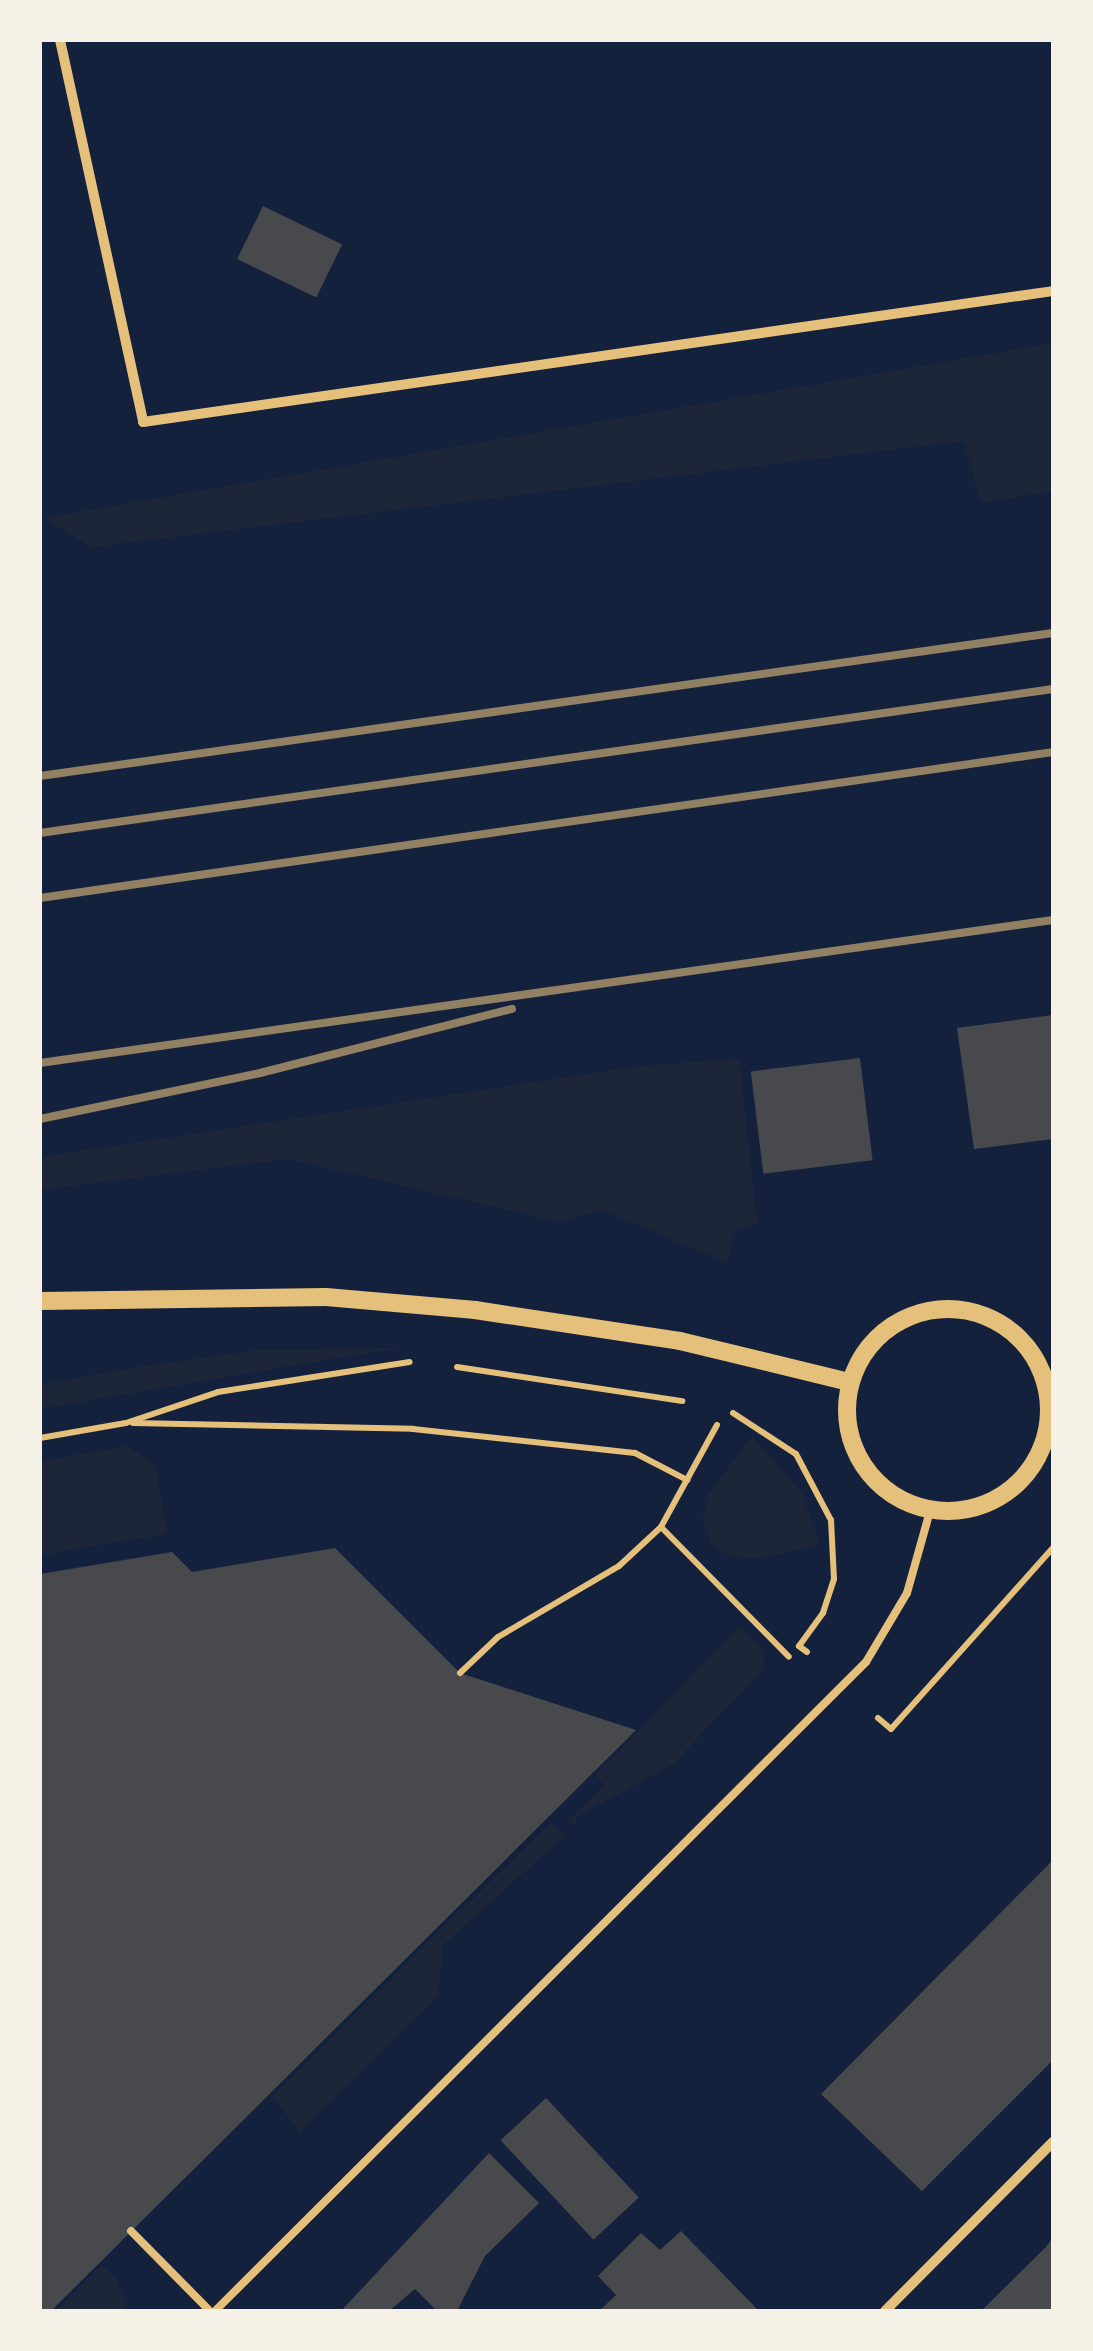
<!DOCTYPE html>
<html>
<head>
<meta charset="utf-8">
<style>
  body { margin:0 }
  #map { position:relative; width:1093px; height:2351px; overflow:hidden; background:#14213d; font-family:Arial,sans-serif }
  div>[style] { position:absolute }
  .green>* { inset:0; background:#1d2539 }
  .building>* { inset:0; background:#48494c; transform-origin:0 0 }
  .path>* { height:6px; margin:-3px; padding:0 3px; transform-origin:3px; border-radius:3px; background:#e5c07b }
  .service>* { height:8px; margin:-4px; padding:0 4px; transform-origin:4px; border-radius:4px; background:#e5c07b }
  .minor>* { height:10px; margin:-5px; padding:0 5px; transform-origin:5px; border-radius:5px; background:#e5c07b }
  .tertiary>* { height:18px; margin:-9px; padding:0 9px; transform-origin:9px; border-radius:9px; background:#e5c07b }
  .tertiary>.ring { margin:-9px; padding:0; box-sizing:content-box; background:none; border:18px solid #e5c07b; border-radius:50% }
  .rail>* { height:8px; margin:-4px; padding:0 4px; transform-origin:4px; border-radius:4px; background:#918062 }
  span { translate:-50% -50%; white-space:nowrap; text-align:center; line-height:1.15; -webkit-text-stroke:9px #f6f1e7; paint-order:stroke }
  .frame { position:absolute; inset:0; border:42px solid #f6f1e7; pointer-events:none }
</style>
</head>
<body>
<div id="map">
  <div class="green">
    <div style="clip-path:polygon(1053px 343px,1053px 491px,980px 503px,964px 441px,92px 547px,43px 518px)"></div>
    <div style="clip-path:polygon(739px 1059px,757px 1223px,734px 1231px,728px 1263px,602px 1210px,560px 1222px,288px 1159px,40px 1190px,40px 1157px,640px 1066px)"></div>
    <div style="clip-path:polygon(402px 1348px,302px 1364px,40px 1409px,40px 1385px,119px 1370px,256px 1350px)"></div>
    <div style="clip-path:polygon(752px 1436px,802px 1493px,820px 1545px,757px 1559px,729px 1556px,711px 1544px,702px 1520px,709px 1493px)"></div>
    <div style="clip-path:polygon(127px 1446px,156px 1465px,167px 1534px,40px 1555px,40px 1461px)"></div>
    <div style="clip-path:polygon(740px 1626px,764px 1651px,764px 1669px,672px 1765px,576px 1817px,576px 1827px,569px 1820px,605px 1785px,595px 1775px)"></div>
    <div style="clip-path:polygon(551px 1822px,566px 1835px,443px 1945px,438px 1996px,300px 2132px,272px 2096px)"></div>
    <div style="clip-path:polygon(101px 2266px,114px 2275px,127px 2305px,121px 2311px,56px 2311px)"></div>
  </div>
  <div class="building">
    <div style="left:263px;top:206px;width:88px;height:59px;rotate:26deg"></div>
    <div style="clip-path:polygon(1053px 1015px,1053px 1139px,974px 1149px,957px 1028px)"></div>
    <div style="left:860px;top:1058px;width:103px;height:110px;rotate:83deg"></div>
    <div style="clip-path:polygon(335px 1548px,460px 1673px,636px 1730px,51px 2311px,40px 2311px,40px 1574px,172px 1552px,192px 1572px)"></div>
    <div style="clip-path:polygon(1053px 1860px,1053px 2060px,922px 2191px,821px 2094px)"></div>
    <div style="left:546px;top:2098px;width:136px;height:62px;rotate:47deg"></div>
    <div style="clip-path:polygon(489px 2153px,539px 2203px,485px 2256px,457px 2311px,437px 2311px,415px 2289px,389px 2311px,341px 2311px)"></div>
    <div style="clip-path:polygon(681px 2231px,759px 2311px,599px 2311px,616px 2295px,598px 2276px,641px 2233px,660px 2250px)"></div>
    <div style="clip-path:polygon(1053px 2237px,1053px 2311px,981px 2311px,1046px 2247px)"></div>
  </div>
  <div class="path">
    <div style="left:457px;top:1367px;width:228px;rotate:8.6deg"></div>
    <div style="left:733px;top:1413px;width:75px;rotate:33.1deg"></div>
    <div style="left:796px;top:1454px;width:75px;rotate:62.1deg"></div>
    <div style="left:831px;top:1520px;width:59px;rotate:87.1deg"></div>
    <div style="left:834px;top:1579px;width:36px;rotate:108deg"></div>
    <div style="left:823px;top:1613px;width:41px;rotate:126deg"></div>
    <div style="left:799px;top:1646px;width:10px;rotate:37deg"></div>
    <div style="left:133px;top:1423px;width:280px;rotate:1.2deg"></div>
    <div style="left:413px;top:1429px;width:223px;rotate:6.2deg"></div>
    <div style="left:635px;top:1453px;width:59px;rotate:27.4deg"></div>
    <div style="left:717px;top:1425px;width:116px;rotate:118.8deg"></div>
    <div style="left:661px;top:1527px;width:182px;rotate:45.4deg"></div>
    <div style="left:40px;top:1438px;width:87px;rotate:-9.9deg"></div>
    <div style="left:126px;top:1423px;width:97px;rotate:-18.6deg"></div>
    <div style="left:218px;top:1392px;width:194px;rotate:-8.9deg"></div>
    <div style="left:460px;top:1673px;width:52px;rotate:-43.5deg"></div>
    <div style="left:498px;top:1637px;width:140px;rotate:-30.4deg"></div>
    <div style="left:619px;top:1566px;width:57px;rotate:-42.9deg"></div>
    <div style="left:878px;top:1718px;width:17px;rotate:40deg"></div>
    <div style="left:891px;top:1729px;width:243px;rotate:-48.2deg"></div>
  </div>
  <div class="service">
    <div style="left:131px;top:2231px;width:112px;rotate:45.4deg"></div>
    <div style="left:215px;top:2311px;width:919px;rotate:-44.91deg"></div>
    <div style="left:866px;top:1662px;width:80px;rotate:-59.3deg"></div>
    <div style="left:907px;top:1593px;width:85px;rotate:-74.3deg"></div>
  </div>
  <div class="minor">
    <div style="left:60px;top:40px;width:391px;rotate:77.7deg"></div>
    <div style="left:143px;top:422px;width:919px;rotate:-8.19deg"></div>
    <div style="left:885px;top:2311px;width:238px;rotate:-45.2deg"></div>
  </div>
  <div class="tertiary">
    <div style="left:40px;top:1301px;width:286px;rotate:-0.8deg"></div>
    <div style="left:326px;top:1297px;width:150px;rotate:5deg"></div>
    <div style="left:475px;top:1310px;width:207px;rotate:8.6deg"></div>
    <div style="left:680px;top:1341px;width:175px;rotate:13.6deg"></div>
    <div class="ring" style="left:847px;top:1309px;width:184px;height:184px"></div>
  </div>
  <div class="rail">
    <div style="left:40px;top:776px;width:1023px;rotate:-8.04deg"></div>
    <div style="left:40px;top:833px;width:1023px;rotate:-8.09deg"></div>
    <div style="left:40px;top:898px;width:1023px;rotate:-8.2deg"></div>
    <div style="left:40px;top:1063px;width:1023px;rotate:-8.04deg"></div>
    <div style="left:40px;top:1119px;width:225px;rotate:-11.8deg"></div>
    <div style="left:260px;top:1073px;width:260px;rotate:-14.3deg"></div>
  </div>
  <div class="frame"></div>
</div>
</body>
</html>
